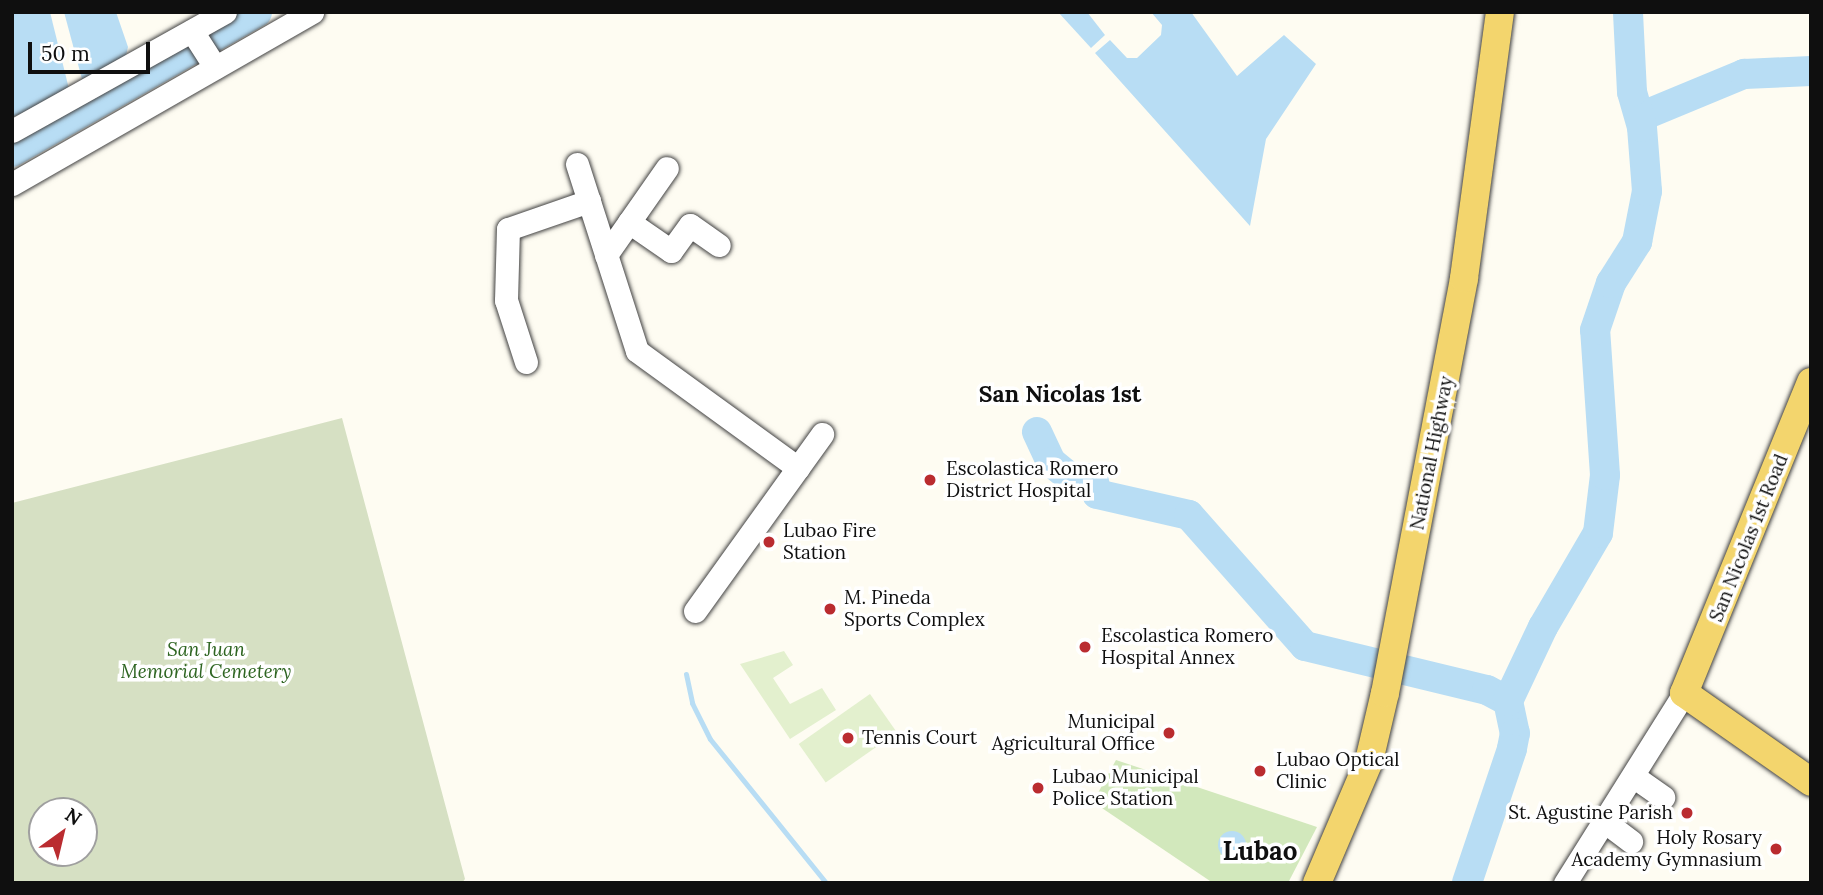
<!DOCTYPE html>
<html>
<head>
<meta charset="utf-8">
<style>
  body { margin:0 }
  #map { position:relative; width:1823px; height:895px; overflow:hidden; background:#fefcf2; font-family:Lora,serif }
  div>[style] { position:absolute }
  .green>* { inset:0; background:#d2e8bc }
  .cemetery>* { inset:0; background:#d6e0c3 }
  .pitch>* { inset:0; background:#e3f0ce; transform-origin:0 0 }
  .water>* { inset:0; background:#b8ddf4 }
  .round { border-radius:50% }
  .stream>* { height:5px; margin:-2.5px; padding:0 2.5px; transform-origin:2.5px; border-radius:2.5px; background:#b8ddf4 }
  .river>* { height:30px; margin:-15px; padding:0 15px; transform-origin:15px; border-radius:15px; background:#b8ddf4 }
  .roads { filter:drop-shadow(0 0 2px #424242) drop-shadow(0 0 2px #424242) }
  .minor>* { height:23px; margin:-11.5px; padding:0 11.5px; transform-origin:11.5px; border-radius:11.5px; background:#fff }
  .major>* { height:28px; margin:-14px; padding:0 14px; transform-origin:14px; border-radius:14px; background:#f3d56d }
  .dots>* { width:19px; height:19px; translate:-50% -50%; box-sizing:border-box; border:4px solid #fff; border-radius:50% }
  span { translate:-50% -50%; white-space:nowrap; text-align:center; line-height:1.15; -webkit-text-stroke:7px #fff; paint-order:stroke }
  .street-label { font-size:19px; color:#0f0f0f }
  .poi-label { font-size:19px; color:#0f0f0f }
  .left { translate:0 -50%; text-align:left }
  .right { translate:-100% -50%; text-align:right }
  .park-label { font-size:19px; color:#2e6521; font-style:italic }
  .quarter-label { font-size:23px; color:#0f0f0f; font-weight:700 }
  .district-label { font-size:26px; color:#0f0f0f; font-weight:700 }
  .frame { position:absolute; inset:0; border:14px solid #0f0f0f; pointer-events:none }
  .north { position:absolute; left:28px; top:797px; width:70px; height:70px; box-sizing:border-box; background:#fff; border:2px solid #9f9f9f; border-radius:50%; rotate:34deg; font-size:19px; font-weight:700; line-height:28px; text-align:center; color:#0f0f0f }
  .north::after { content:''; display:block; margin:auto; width:24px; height:32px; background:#ba2c30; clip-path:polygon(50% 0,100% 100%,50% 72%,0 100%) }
  .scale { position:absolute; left:28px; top:42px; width:122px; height:32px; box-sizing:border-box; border:4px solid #0f0f0f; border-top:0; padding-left:9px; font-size:21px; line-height:24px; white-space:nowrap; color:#0f0f0f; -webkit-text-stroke:5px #fff; paint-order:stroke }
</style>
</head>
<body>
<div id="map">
  <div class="green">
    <div style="clip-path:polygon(1116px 760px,1317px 827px,1288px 883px,1213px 883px,1093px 802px)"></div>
  </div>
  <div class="cemetery">
    <div style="clip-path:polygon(evenodd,342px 418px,465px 879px,462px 883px,12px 883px,12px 503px,342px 418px,42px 811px,84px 811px,84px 853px,42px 853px,42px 811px)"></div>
  </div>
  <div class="pitch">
    <div style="clip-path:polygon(784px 651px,793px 665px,773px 678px,790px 704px,822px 688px,836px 710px,790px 739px,740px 664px)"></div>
    <div style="left:870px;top:694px;width:47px;height:87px;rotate:55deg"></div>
  </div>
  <div class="water">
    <div style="clip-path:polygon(12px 12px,50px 12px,69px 89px,64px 97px,12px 117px)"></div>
    <div style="clip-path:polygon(64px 12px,116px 12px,128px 47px,124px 64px,82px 79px)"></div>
    <div style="clip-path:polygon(1058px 12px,1087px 12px,1105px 35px,1091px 48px)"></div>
    <div style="clip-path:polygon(1151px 12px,1191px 12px,1237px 76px,1284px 35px,1316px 64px,1266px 139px,1250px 226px,1095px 53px,1110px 40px,1127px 58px,1137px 58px,1161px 35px,1162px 25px)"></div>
    <div class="round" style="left:1218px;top:831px;width:28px;height:28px"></div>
  </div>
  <div class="stream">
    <div style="left:686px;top:674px;width:30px;rotate:78deg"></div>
    <div style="left:692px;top:703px;width:40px;rotate:63.4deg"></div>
    <div style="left:710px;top:739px;width:185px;rotate:51.1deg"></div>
  </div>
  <div class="river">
    <div style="left:1640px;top:117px;width:113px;rotate:-22.5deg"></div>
    <div style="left:1744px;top:74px;width:67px;rotate:-2.6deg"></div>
    <div style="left:12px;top:152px;width:282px;rotate:-29.7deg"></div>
    <div style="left:1037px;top:432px;width:33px;rotate:65deg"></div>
    <div style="left:1051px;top:462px;width:26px;rotate:39deg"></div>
    <div style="left:1071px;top:478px;width:22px"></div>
    <div style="left:1093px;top:478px;width:16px;rotate:76deg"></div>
    <div style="left:1097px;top:494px;width:94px;rotate:12.9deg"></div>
    <div style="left:1189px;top:515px;width:175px;rotate:48.5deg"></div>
    <div style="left:1305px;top:646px;width:187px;rotate:13.6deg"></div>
    <div style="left:1487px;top:690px;width:24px;rotate:28deg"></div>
    <div style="left:1508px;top:701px;width:33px;rotate:78deg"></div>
    <div style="left:1515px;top:733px;width:16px;rotate:101deg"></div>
    <div style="left:1512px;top:749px;width:141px;rotate:108.6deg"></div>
    <div style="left:1508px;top:701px;width:82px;rotate:-64.7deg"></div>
    <div style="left:1543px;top:627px;width:109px;rotate:-59.7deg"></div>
    <div style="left:1598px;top:533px;width:58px;rotate:-83.1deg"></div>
    <div style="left:1605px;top:475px;width:145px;rotate:-93.9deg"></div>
    <div style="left:1595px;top:330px;width:50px;rotate:-71.2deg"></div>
    <div style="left:1611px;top:283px;width:49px;rotate:-57.6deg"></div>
    <div style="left:1637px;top:242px;width:52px;rotate:-78.9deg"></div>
    <div style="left:1647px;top:191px;width:64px;rotate:-94.5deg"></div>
    <div style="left:1642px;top:127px;width:36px;rotate:-106deg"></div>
    <div style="left:1632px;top:92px;width:80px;rotate:-92.9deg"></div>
  </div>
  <div class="roads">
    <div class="minor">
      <div style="left:192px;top:31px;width:43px;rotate:57.4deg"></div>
      <div style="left:12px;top:131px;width:244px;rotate:-29.2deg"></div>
      <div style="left:577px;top:164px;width:196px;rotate:72.2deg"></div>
      <div style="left:637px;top:351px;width:199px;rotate:36deg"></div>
      <div style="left:12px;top:184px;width:346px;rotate:-29.8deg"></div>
      <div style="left:629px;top:222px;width:51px;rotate:34.6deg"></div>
      <div style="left:671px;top:251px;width:32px;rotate:-54deg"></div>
      <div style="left:690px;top:225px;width:35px;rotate:35deg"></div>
      <div style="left:606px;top:255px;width:106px;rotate:-55deg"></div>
      <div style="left:526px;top:362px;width:65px;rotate:-107.9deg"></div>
      <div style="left:506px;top:300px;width:71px;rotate:-88.4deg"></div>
      <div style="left:508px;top:229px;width:86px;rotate:-19.1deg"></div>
      <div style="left:695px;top:611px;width:218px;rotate:-54.3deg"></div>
      <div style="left:1633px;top:776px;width:37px;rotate:35deg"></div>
      <div style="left:1604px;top:821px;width:34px;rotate:37deg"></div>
      <div style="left:1565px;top:883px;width:224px;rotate:-57.9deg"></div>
    </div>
    <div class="major">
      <div style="left:1811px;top:382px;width:336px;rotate:112.2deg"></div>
      <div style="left:1684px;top:693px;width:155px;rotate:35deg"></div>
      <div style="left:1317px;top:883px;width:133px;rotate:-66.9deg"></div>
      <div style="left:1369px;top:761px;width:70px;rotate:-76.8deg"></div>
      <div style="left:1385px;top:693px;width:422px;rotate:-79.2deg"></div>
      <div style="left:1464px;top:278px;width:268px;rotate:-82.3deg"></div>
    </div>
  </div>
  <div class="dots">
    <div style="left:930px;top:480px;background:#ba2c30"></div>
    <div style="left:769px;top:542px;background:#ba2c30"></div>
    <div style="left:830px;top:609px;background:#ba2c30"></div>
    <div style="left:1085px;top:647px;background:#ba2c30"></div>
    <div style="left:1169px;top:733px;background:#ba2c30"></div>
    <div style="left:848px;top:738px;background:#ba2c30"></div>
    <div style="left:1260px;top:771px;background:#ba2c30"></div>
    <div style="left:1038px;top:788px;background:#ba2c30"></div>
    <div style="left:1687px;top:813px;background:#ba2c30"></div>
    <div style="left:1776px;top:849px;background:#ba2c30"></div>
  </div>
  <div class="street-label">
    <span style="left:1432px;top:453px;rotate:-79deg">National Highway</span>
    <span style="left:1749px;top:538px;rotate:-68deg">San Nicolas 1st Road</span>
  </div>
  <div class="poi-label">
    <span class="left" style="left:946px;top:480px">Escolastica Romero<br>District Hospital</span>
    <span class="left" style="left:783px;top:542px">Lubao Fire<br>Station</span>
    <span class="left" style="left:844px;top:609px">M. Pineda<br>Sports Complex</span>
    <span class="left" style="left:1101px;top:647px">Escolastica Romero<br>Hospital Annex</span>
    <span class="right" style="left:1155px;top:733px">Municipal<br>Agricultural Office</span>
    <span class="left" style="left:862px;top:738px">Tennis Court</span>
    <span class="left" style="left:1276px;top:771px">Lubao Optical<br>Clinic</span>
    <span class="left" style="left:1052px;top:788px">Lubao Municipal<br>Police Station</span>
    <span class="right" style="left:1673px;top:813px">St. Agustine Parish</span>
    <span class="right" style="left:1762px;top:849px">Holy Rosary<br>Academy Gymnasium</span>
  </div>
  <div class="park-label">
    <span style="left:206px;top:661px">San Juan<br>Memorial Cemetery</span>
  </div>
  <div class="quarter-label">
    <span style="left:1060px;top:394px">San Nicolas 1st</span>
  </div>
  <div class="district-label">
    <span style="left:1260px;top:851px">Lubao</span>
  </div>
  <div class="frame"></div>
  <div class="north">N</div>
  <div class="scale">50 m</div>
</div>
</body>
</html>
